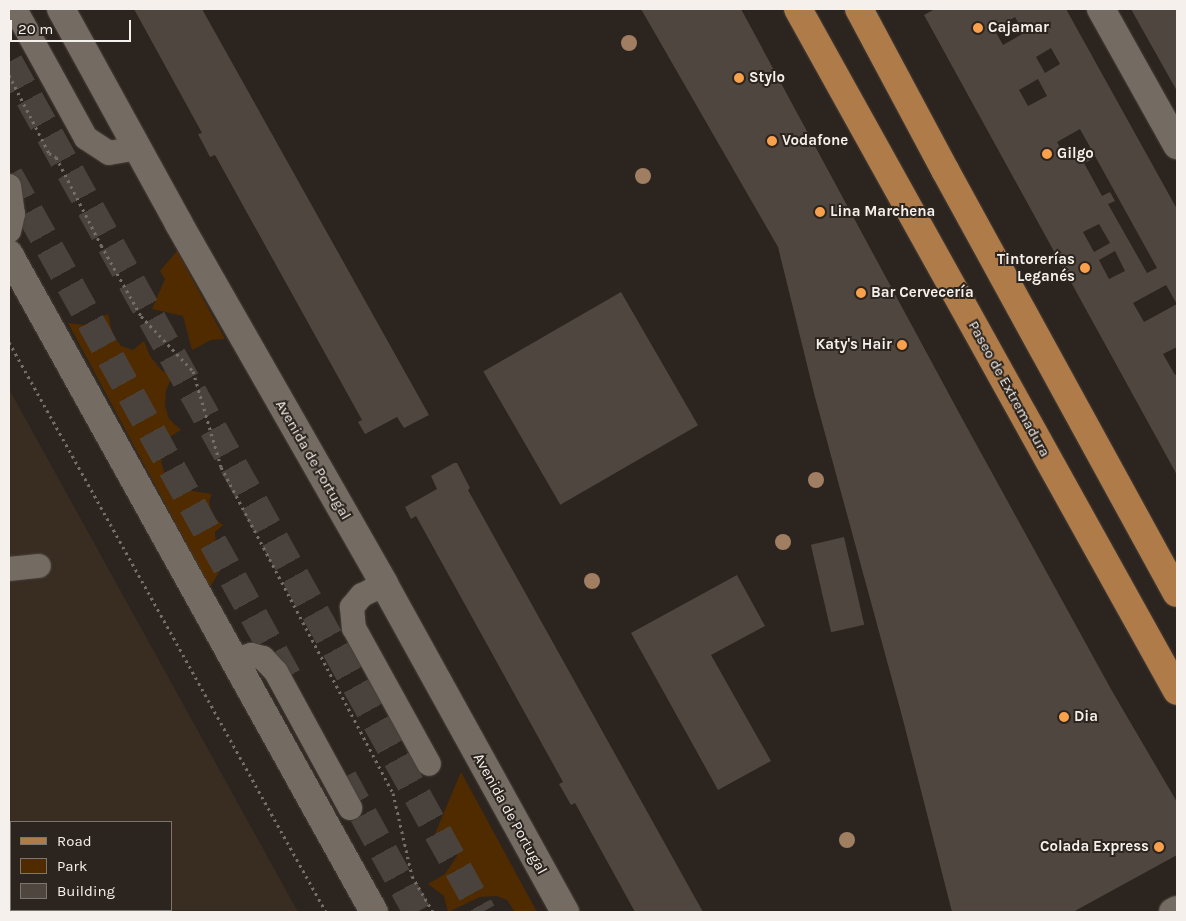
<!DOCTYPE html>
<html>
<head>
<meta charset="utf-8">
<style>
  body { margin:0 }
  #map { position:relative; width:1186px; height:921px; overflow:hidden; background:#2c241e; font-family:Karla,sans-serif }
  div>[style] { position:absolute }
  .built>* { inset:0; background:#392d22 }
  .green>* { inset:0; background:#512b00 }
  .building>* { inset:0; background:#4f463f; transform-origin:0 0 }
  .motorway-tunnel>* { height:28px; margin-top:-14px; transform-origin:0; background:repeating-linear-gradient(90deg,#4a433d 0 28px,transparent 0 42px) }
  .path>* { height:3px; margin-top:-1.5px; transform-origin:0; background:repeating-linear-gradient(90deg,#756e69 0 2.5px,transparent 0 6.5px) }
  .roads { filter:drop-shadow(0 0 1px #463f3a) drop-shadow(0 0 1px #463f3a) }
  .service>* { height:24px; margin:-12px; padding:0 12px; transform-origin:12px; border-radius:12px; background:#746b63 }
  .minor>* { height:28px; margin:-14px; padding:0 14px; transform-origin:14px; border-radius:14px; background:#746b63 }
  .primary>* { height:28px; margin:-14px; padding:0 14px; transform-origin:14px; border-radius:14px; background:#af7b48 }
  .trees>* { width:16px; height:16px; margin:-8px; border-radius:50%; background:#a07e62 }
  .dots>* { width:14px; height:14px; translate:-50% -50%; box-sizing:border-box; border:2px solid #2c241e; border-radius:50% }
  span { translate:-50% -50%; white-space:nowrap; text-align:center; line-height:1.15; -webkit-text-stroke:4px #2c241e; paint-order:stroke }
  .poi-label { font-size:15px; color:#f5f0eb; font-weight:700 }
  .left { translate:0 -50%; text-align:left }
  .right { translate:-100% -50%; text-align:right }
  .street-label { font-size:15px; color:#f5f0eb }
  .frame { position:absolute; inset:0; border:10px solid #f5f0eb; pointer-events:none }
  .legend { position:absolute; left:10px; top:821px; width:162px; height:90px; box-sizing:border-box; background:#2c241e; border:1px solid #7c7670; margin:0; padding:6px 9px; list-style:none; font-size:15px; color:#f5f0eb }
  .legend li { display:flex; align-items:center; gap:10px; height:25px }
  .legend b { width:25px; border:1px solid #7c7670 }
  .scale { position:absolute; left:10px; top:20px; width:121px; height:22px; box-sizing:border-box; border:2px solid #f5f0eb; border-top:0; padding-left:6px; font-size:15px; line-height:18px; white-space:nowrap; color:#f5f0eb; -webkit-text-stroke:4px #2c241e; paint-order:stroke }
</style>
</head>
<body>
<div id="map">
  <div class="built">
    <div style="clip-path:polygon(evenodd,9px 389px,298px 912px,9px 912px,9px 389px,11px 822px,171px 822px,171px 910px,11px 910px,11px 822px)"></div>
  </div>
  <div class="green">
    <div style="clip-path:polygon(177px 251px,225px 339px,211px 340px,192px 350px,183px 316px,152px 309px,165px 279px,160px 271px)"></div>
    <div style="clip-path:polygon(108px 314px,113px 335px,121px 346px,133px 350px,144px 341px,150px 356px,162px 371px,174px 373px,166px 390px,165px 406px,169px 419px,181px 430px,168px 438px,161px 462px,167px 480px,186px 490px,212px 494px,209px 501px,212px 516px,223px 525px,215px 532px,216px 546px,229px 563px,221px 569px,210px 587px,68px 323px,84px 325px)"></div>
    <div style="clip-path:polygon(461px 772px,537px 912px,515px 912px,507px 900px,497px 896px,480px 897px,448px 912px,444px 896px,428px 884px,445px 874px,457px 856px,453px 848px,444px 842px,432px 841px)"></div>
  </div>
  <div class="building">
    <div style="clip-path:polygon(134px 9px,202px 9px,429px 415px,404px 428px,397px 417px,365px 434px,358px 422px,362px 420px,215px 155px,210px 157px,198px 134px,202px 133px)"></div>
    <div style="clip-path:polygon(641px 9px,741px 9px,964px 422px,1112px 691px,1177px 802px,1177px 855px,1073px 912px,952px 912px,902px 716px,815px 397px,778px 247px)"></div>
    <div style="clip-path:polygon(evenodd,935px 9px,1066px 9px,1177px 209px,1177px 347px,1163px 354px,1175px 375px,1177px 374px,1177px 475px,924px 15px,935px 9px,1015px 17px,1024px 33px,1003px 45px,994px 29px,1015px 17px,935px 9px,1051px 48px,1060px 64px,1045px 73px,1036px 57px,1051px 48px,935px 9px,1038px 79px,1047px 96px,1028px 106px,1019px 90px,1038px 79px,935px 9px,1080px 129px,1157px 268px,1147px 273px,1108px 204px,1115px 201px,1110px 192px,1102px 196px,1084px 163px,1093px 159px,1088px 149px,1067px 160px,1057px 142px,1080px 129px,935px 9px,1099px 224px,1110px 243px,1094px 252px,1083px 232px,1099px 224px,935px 9px,1115px 251px,1125px 271px,1109px 279px,1099px 260px,1115px 251px,935px 9px,1166px 285px,1177px 304px,1144px 322px,1133px 303px,1166px 285px)"></div>
    <div style="clip-path:polygon(1131px 9px,1177px 9px,1177px 91px,1141px 27px)"></div>
    <div style="left:621px;top:292px;width:154px;height:159px;rotate:60deg"></div>
    <div style="clip-path:polygon(454px 463px,457px 463px,470px 488px,468px 490px,703px 912px,635px 912px,575px 803px,571px 805px,559px 784px,563px 782px,416px 516px,411px 519px,405px 507px,437px 489px,431px 476px)"></div>
    <div style="left:844px;top:537px;width:90px;height:34px;rotate:77deg"></div>
    <div style="clip-path:polygon(737px 575px,765px 626px,711px 655px,771px 761px,718px 790px,631px 633px)"></div>
  </div>
  <div class="motorway-tunnel">
    <div style="left:9px;top:62px;width:973px;rotate:60.91deg"></div>
    <div style="left:9px;top:175px;width:581px;rotate:60.96deg"></div>
    <div style="left:343px;top:778px;width:153px;rotate:61.1deg"></div>
  </div>
  <div class="path">
    <div style="left:9px;top:75px;width:88px;rotate:62.9deg"></div>
    <div style="left:49px;top:153px;width:8px;rotate:30deg"></div>
    <div style="left:56px;top:157px;width:99px;rotate:62.9deg"></div>
    <div style="left:101px;top:245px;width:81px;rotate:60.6deg"></div>
    <div style="left:141px;top:316px;width:76px;rotate:46.6deg"></div>
    <div style="left:193px;top:371px;width:100px;rotate:73.7deg"></div>
    <div style="left:221px;top:467px;width:369px;rotate:62.2deg"></div>
    <div style="left:393px;top:793px;width:85px;rotate:77.1deg"></div>
    <div style="left:412px;top:876px;width:42px;rotate:59.7deg"></div>
    <div style="left:9px;top:342px;width:652px;rotate:60.92deg"></div>
  </div>
  <div class="roads">
    <div class="service">
      <div style="left:15px;top:9px;width:147px;rotate:61.2deg"></div>
      <div style="left:86px;top:138px;width:27px;rotate:33deg"></div>
      <div style="left:109px;top:153px;width:28px;rotate:-10deg"></div>
      <div style="left:9px;top:186px;width:28px;rotate:82deg"></div>
      <div style="left:13px;top:214px;width:17px;rotate:103deg"></div>
      <div style="left:9px;top:569px;width:30px;rotate:-6deg"></div>
      <div style="left:384px;top:584px;width:25px;rotate:153deg"></div>
      <div style="left:362px;top:595px;width:16px;rotate:130deg"></div>
      <div style="left:352px;top:607px;width:21px;rotate:85deg"></div>
      <div style="left:354px;top:628px;width:155px;rotate:61.1deg"></div>
      <div style="left:235px;top:661px;width:17px;rotate:-21deg"></div>
      <div style="left:251px;top:655px;width:12px;rotate:14deg"></div>
      <div style="left:263px;top:658px;width:19px;rotate:47deg"></div>
      <div style="left:276px;top:672px;width:155px;rotate:61.4deg"></div>
    </div>
    <div class="minor">
      <div style="left:61px;top:9px;width:245px;rotate:61.2deg"></div>
      <div style="left:179px;top:224px;width:414px;rotate:60.3deg"></div>
      <div style="left:384px;top:584px;width:375px;rotate:61.1deg"></div>
      <div style="left:1101px;top:9px;width:156px;rotate:60.8deg"></div>
      <div style="left:9px;top:254px;width:752px;rotate:60.98deg"></div>
      <div style="left:1173px;top:912px;width:4px;rotate:-27deg"></div>
    </div>
    <div class="primary">
      <div style="left:798px;top:9px;width:780px;rotate:60.94deg"></div>
      <div style="left:859px;top:9px;width:183px;rotate:61.9deg"></div>
      <div style="left:945px;top:170px;width:482px;rotate:61.3deg"></div>
    </div>
  </div>
  <div class="trees">
    <div style="left:629px;top:43px"></div>
    <div style="left:643px;top:176px"></div>
    <div style="left:816px;top:480px"></div>
    <div style="left:783px;top:542px"></div>
    <div style="left:592px;top:581px"></div>
    <div style="left:847px;top:840px"></div>
  </div>
  <div class="dots">
    <div style="left:978px;top:28px;background:#f8a04b"></div>
    <div style="left:739px;top:78px;background:#f8a04b"></div>
    <div style="left:772px;top:141px;background:#f8a04b"></div>
    <div style="left:1047px;top:154px;background:#f8a04b"></div>
    <div style="left:820px;top:212px;background:#f8a04b"></div>
    <div style="left:1085px;top:268px;background:#f8a04b"></div>
    <div style="left:861px;top:293px;background:#f8a04b"></div>
    <div style="left:902px;top:345px;background:#f8a04b"></div>
    <div style="left:1064px;top:717px;background:#f8a04b"></div>
    <div style="left:1159px;top:847px;background:#f8a04b"></div>
  </div>
  <div class="poi-label">
    <span class="left" style="left:988px;top:28px">Cajamar</span>
    <span class="left" style="left:749px;top:78px">Stylo</span>
    <span class="left" style="left:782px;top:141px">Vodafone</span>
    <span class="left" style="left:1057px;top:154px">Gilgo</span>
    <span class="left" style="left:830px;top:212px">Lina Marchena</span>
    <span class="right" style="left:1075px;top:268px">Tintorerías<br>Leganés</span>
    <span class="left" style="left:871px;top:293px">Bar Cervecería</span>
    <span class="right" style="left:892px;top:345px">Katy's Hair</span>
    <span class="left" style="left:1074px;top:717px">Dia</span>
    <span class="right" style="left:1149px;top:847px">Colada Express</span>
  </div>
  <div class="street-label">
    <span style="left:1009px;top:389px;rotate:61deg">Paseo de Extremadura</span>
    <span style="left:313px;top:460px;rotate:60deg">Avenida de Portugal</span>
    <span style="left:510px;top:814px;rotate:61deg">Avenida de Portugal</span>
  </div>
  <div class="frame"></div>
  <ul class="legend">
  <li><b style="height:6px;background:#af7b48"></b>Road</li>
  <li><b style="height:14px;background:#512b00"></b>Park</li>
  <li><b style="height:14px;background:#4f463f"></b>Building</li>
  </ul>
  <div class="scale">20 m</div>
</div>
</body>
</html>
